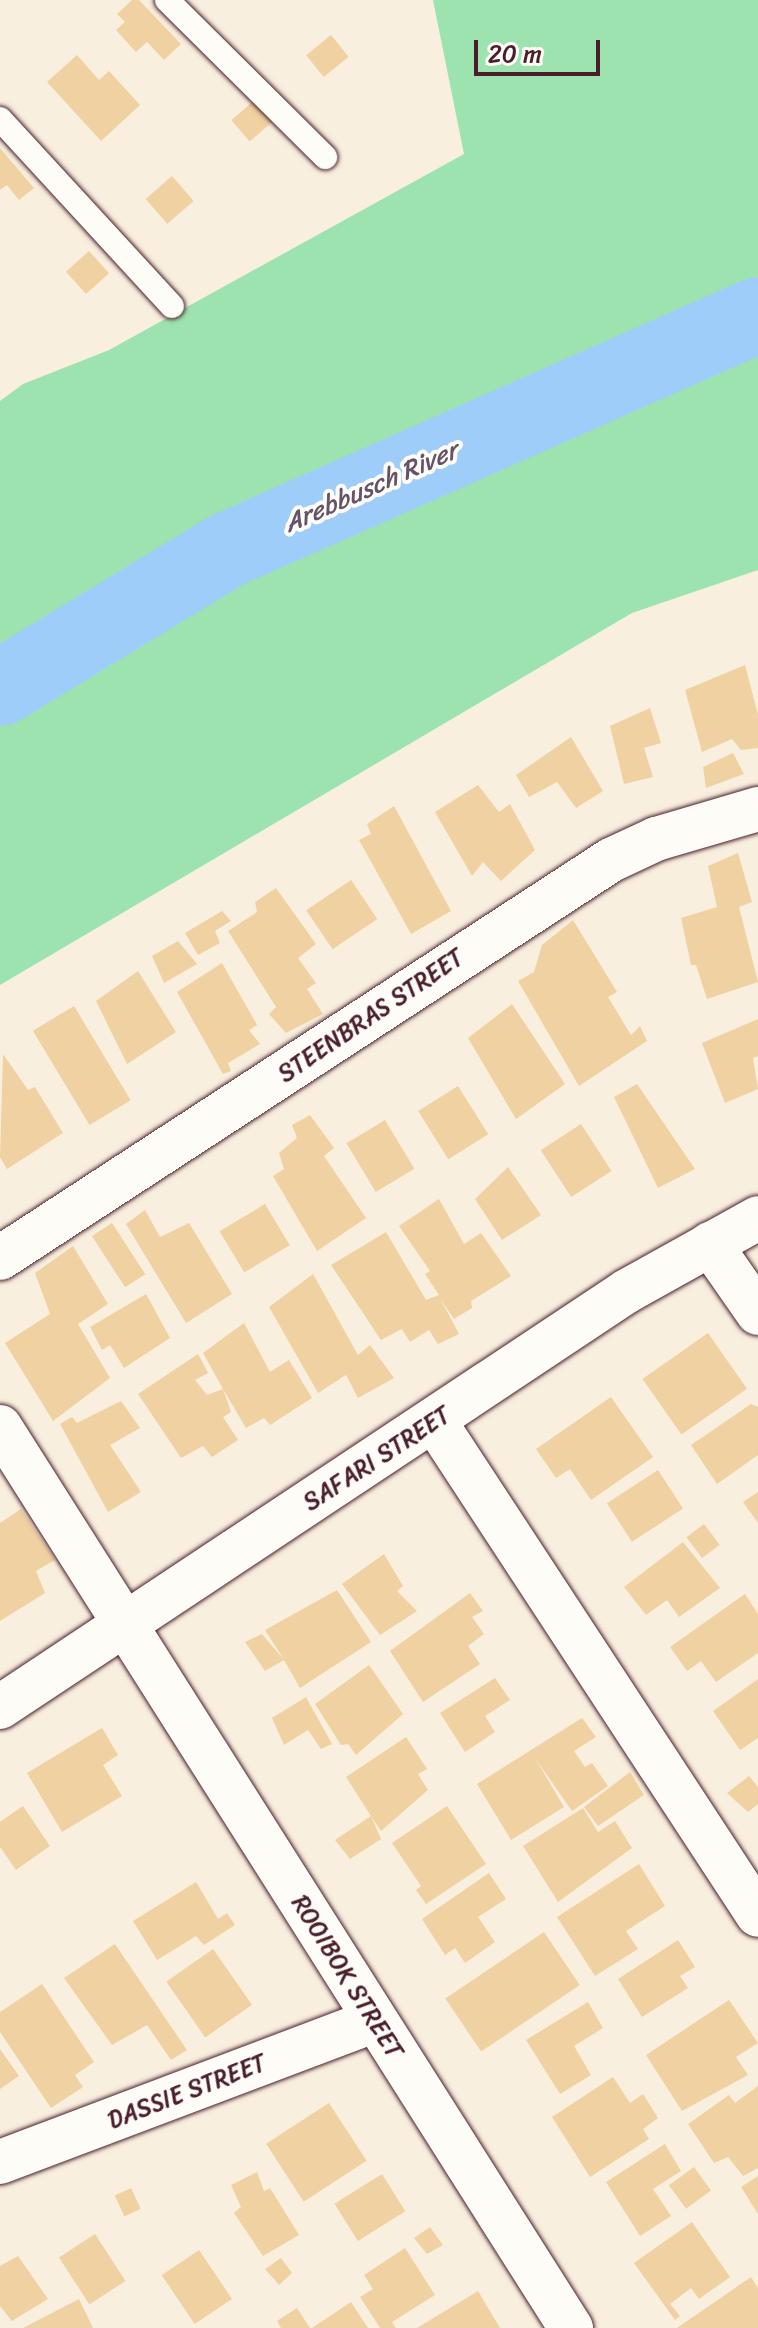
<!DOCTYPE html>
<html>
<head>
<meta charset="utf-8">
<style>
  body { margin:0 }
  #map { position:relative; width:758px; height:2328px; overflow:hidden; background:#f9efde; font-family:Sriracha,sans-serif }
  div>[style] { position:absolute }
  .green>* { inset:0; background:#9de3b0 }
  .river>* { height:76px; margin:-38px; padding:0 38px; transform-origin:38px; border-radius:38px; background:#9fcdfa }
  .building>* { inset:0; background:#f0d1a2; transform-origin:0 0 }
  .roads { filter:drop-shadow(0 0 2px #4a1f2b) drop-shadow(0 0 2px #4a1f2b) }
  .service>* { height:24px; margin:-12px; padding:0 12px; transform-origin:12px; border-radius:12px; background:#fdfcf7 }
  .minor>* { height:44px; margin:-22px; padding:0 22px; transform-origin:22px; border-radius:22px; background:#fdfcf7 }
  span { translate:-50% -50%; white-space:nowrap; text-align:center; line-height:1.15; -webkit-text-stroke:8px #fdfcf7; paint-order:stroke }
  .street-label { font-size:24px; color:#4a1f2b }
  .water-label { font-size:26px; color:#645369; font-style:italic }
  .scale { position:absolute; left:474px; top:40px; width:126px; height:36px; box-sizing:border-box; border:4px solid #4a1f2b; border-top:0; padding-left:10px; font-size:24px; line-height:28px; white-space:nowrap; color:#4a1f2b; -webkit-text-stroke:6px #fdfcf7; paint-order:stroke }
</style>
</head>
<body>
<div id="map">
  <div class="green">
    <div style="clip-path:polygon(433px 0,758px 0,758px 315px,225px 551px,0 688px,0 401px,23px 384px,109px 350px,464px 154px)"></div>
    <div style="clip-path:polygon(758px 319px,758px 570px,632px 613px,0 985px,0 691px,228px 553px)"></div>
  </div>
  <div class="river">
    <div style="left:0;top:688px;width:263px;rotate:-31.3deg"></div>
    <div style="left:225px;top:551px;width:583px;rotate:-23.88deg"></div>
  </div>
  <div class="building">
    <div style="clip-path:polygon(132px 0,139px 0,181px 44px,164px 60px,147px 42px,136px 52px,116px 30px,125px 22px,117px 14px)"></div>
    <div style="left:331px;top:35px;width:28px;height:32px;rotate:51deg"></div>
    <div style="clip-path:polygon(77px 55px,99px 80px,109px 71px,140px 105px,101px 141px,47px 82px)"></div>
    <div style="left:257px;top:98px;width:28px;height:34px;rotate:49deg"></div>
    <div style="clip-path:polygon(0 148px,34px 188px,19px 200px,7px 185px,0 190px)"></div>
    <div style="left:172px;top:176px;width:33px;height:35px;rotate:49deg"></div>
    <div style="left:89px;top:251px;width:30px;height:31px;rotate:48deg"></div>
    <div style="clip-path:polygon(745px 665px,758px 715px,758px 748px,741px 750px,732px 739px,702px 752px,685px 690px)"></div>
    <div style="clip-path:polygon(650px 708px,661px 743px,644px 748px,653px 777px,624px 784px,610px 726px)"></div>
    <div style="clip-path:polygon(571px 737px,603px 791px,576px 808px,557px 782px,529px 797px,516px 775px)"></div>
    <div style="clip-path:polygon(733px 753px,744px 774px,706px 788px,703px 767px)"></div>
    <div style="clip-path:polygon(478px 785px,499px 812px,510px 804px,535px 850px,501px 881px,483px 862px,472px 876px,435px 812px)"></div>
    <div style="clip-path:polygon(394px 806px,451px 911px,411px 934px,359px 840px,371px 834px,367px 824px)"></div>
    <div style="clip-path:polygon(738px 853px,752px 902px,739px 907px,758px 982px,707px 999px,696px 965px,691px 965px,681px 918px,717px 907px,708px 866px)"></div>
    <div style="left:351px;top:880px;width:47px;height:54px;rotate:56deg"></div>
    <div style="clip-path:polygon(276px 888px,316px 944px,298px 958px,316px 983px,307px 989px,323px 1014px,286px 1033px,269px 1014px,276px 1007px,228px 931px,257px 912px,255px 902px)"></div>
    <div style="clip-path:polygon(222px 911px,231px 921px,215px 931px,220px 943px,198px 955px,185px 933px)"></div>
    <div style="clip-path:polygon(573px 920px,617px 992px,608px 997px,631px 1035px,640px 1026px,647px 1041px,579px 1086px,518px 981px,534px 972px,542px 945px)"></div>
    <div style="clip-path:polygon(178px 941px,197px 964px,164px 983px,152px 956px)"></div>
    <div style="clip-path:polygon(222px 963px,257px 1025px,249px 1030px,260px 1044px,228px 1063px,231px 1071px,223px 1074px,177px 992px)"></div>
    <div style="clip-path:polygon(138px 971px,176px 1032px,127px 1064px,96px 1001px)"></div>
    <div style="clip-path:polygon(512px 1004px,565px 1084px,516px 1119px,468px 1038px)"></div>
    <div style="left:74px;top:1006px;width:110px;height:48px;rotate:59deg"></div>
    <div style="clip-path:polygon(758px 1019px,758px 1056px,753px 1058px,758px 1089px,725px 1103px,702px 1043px)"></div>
    <div style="clip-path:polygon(3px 1054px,28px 1090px,35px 1087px,63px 1133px,7px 1169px,0 1157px)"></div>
    <div style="clip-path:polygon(637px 1084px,695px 1169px,658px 1188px,614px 1097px)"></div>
    <div style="left:458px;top:1086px;width:57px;height:47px;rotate:58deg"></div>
    <div style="clip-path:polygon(310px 1115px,334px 1148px,324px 1156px,366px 1218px,317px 1251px,273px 1176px,284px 1169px,279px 1153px,297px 1138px,292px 1125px)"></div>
    <div style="left:385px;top:1120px;width:57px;height:45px;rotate:59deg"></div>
    <div style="left:581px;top:1124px;width:56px;height:48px;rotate:57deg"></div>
    <div style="clip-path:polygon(508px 1167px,541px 1215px,502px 1240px,475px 1199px)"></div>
    <div style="clip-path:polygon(439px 1199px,464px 1244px,481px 1233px,511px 1276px,471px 1301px,472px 1308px,454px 1319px,441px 1300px,459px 1334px,438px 1344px,429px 1330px,410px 1342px,402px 1329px,381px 1340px,331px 1265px,386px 1232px,426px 1300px,439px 1295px,425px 1274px,430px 1271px,399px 1226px)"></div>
    <div style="left:265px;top:1204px;width:48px;height:53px;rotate:59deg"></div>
    <div style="clip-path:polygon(145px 1210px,160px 1237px,189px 1223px,232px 1294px,186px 1323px,126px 1224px)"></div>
    <div style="left:112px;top:1223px;width:61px;height:24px;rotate:57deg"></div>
    <div style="clip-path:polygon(73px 1246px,108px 1304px,78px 1324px,110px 1378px,53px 1421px,5px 1343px,50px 1314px,35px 1273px)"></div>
    <div style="clip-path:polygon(313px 1274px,358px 1355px,370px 1345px,394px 1378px,358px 1398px,346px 1375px,318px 1393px,269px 1307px)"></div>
    <div style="clip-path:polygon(146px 1294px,170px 1338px,124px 1368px,110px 1345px,102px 1350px,90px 1327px)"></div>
    <div style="clip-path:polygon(244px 1323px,270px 1372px,289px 1360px,312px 1398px,270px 1425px,264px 1418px,246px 1428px,223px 1389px,231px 1412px,223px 1417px,238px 1440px,212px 1457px,203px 1446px,181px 1458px,138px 1394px,198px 1354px,208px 1373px,195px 1380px,207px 1395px,223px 1389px,203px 1353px)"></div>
    <div style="left:708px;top:1333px;width:68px;height:80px;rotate:55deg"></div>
    <div style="clip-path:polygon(611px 1397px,653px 1457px,591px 1500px,570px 1469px,556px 1478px,536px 1449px)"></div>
    <div style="clip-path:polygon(121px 1401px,140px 1428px,110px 1445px,141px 1492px,108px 1512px,60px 1424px,72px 1417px,77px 1423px)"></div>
    <div style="clip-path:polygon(751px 1404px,758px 1407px,758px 1455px,717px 1484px,691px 1445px)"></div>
    <div style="left:658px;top:1470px;width:46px;height:61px;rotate:57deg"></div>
    <div style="clip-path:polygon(758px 1492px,758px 1523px,743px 1502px)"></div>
    <div style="clip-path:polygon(21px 1509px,55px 1560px,36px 1571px,45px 1593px,0 1621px,0 1523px)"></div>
    <div style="left:704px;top:1524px;width:26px;height:22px;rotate:53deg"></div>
    <div style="clip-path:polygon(683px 1542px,720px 1588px,679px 1617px,667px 1600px,646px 1615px,624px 1587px)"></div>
    <div style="clip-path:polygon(384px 1554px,403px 1586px,397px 1591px,417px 1611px,380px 1635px,342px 1584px)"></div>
    <div style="clip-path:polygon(337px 1590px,371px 1642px,300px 1688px,284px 1660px,265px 1671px,245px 1642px,262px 1634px,284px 1660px,265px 1630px)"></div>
    <div style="clip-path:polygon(470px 1593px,483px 1611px,472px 1617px,484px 1634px,468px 1646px,480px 1664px,423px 1702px,390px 1651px)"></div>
    <div style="clip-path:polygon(745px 1594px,758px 1614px,758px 1653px,716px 1682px,701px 1661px,687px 1671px,670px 1647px)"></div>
    <div style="clip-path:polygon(369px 1665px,403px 1714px,356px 1755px,348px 1744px,341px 1745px,315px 1704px)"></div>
    <div style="clip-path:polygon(495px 1678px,510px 1700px,485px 1716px,495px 1732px,465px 1752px,440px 1713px)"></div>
    <div style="clip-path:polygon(758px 1679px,758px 1738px,740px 1750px,713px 1711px)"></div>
    <div style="clip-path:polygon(306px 1697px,332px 1744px,321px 1749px,308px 1730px,284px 1745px,272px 1718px)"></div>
    <div style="clip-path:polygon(582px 1718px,596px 1737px,574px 1751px,585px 1767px,592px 1763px,608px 1786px,572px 1811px,535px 1758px,564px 1807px,511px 1840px,477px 1784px)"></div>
    <div style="clip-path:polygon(102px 1728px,118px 1755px,103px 1765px,122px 1796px,62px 1832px,27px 1773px)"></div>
    <div style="clip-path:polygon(406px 1737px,427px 1769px,418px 1774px,428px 1790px,381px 1831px,371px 1816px,381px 1839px,350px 1859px,335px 1840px,371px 1816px,346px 1777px)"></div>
    <div style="clip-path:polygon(630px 1772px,644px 1795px,598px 1826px,584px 1807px)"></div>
    <div style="clip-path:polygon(749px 1776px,758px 1787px,758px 1804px,748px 1812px,727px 1793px)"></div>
    <div style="clip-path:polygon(23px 1806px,50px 1846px,16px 1870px,0 1847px,0 1822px)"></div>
    <div style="clip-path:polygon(447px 1806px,486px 1864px,426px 1904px,416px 1890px,421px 1886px,392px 1843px)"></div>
    <div style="clip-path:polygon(583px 1808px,598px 1832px,615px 1821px,632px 1848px,558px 1902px,523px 1846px)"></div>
    <div style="clip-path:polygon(639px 1864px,665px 1906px,626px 1931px,638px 1949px,595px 1976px,557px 1917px)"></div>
    <div style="clip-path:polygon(489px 1873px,506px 1899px,478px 1917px,495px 1942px,465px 1963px,455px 1948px,445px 1955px,422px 1919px)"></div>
    <div style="clip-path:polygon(196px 1882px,218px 1919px,227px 1913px,235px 1925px,204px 1945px,196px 1936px,157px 1960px,133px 1921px)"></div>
    <div style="left:544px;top:1932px;width:64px;height:119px;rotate:56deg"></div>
    <div style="clip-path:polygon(678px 1940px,695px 1967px,680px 1976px,688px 1988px,642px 2017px,618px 1979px)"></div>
    <div style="clip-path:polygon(115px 1944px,187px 2050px,171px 2060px,147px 2025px,112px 2045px,64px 1978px)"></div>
    <div style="left:213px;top:1949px;width:68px;height:57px;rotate:55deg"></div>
    <div style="clip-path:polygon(42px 1984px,94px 2062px,75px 2075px,83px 2087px,51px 2108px,0 2032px,0 2012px)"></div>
    <div style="clip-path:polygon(729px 2000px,758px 2043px,736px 2057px,748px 2075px,682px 2111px,646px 2055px)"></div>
    <div style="clip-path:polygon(588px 2002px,603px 2028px,574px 2046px,591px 2075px,560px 2094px,526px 2040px)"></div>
    <div style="clip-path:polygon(0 2049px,19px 2076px,0 2089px)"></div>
    <div style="clip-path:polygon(613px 2077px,630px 2103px,643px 2094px,658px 2118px,643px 2129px,649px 2139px,590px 2177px,552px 2117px)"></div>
    <div style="clip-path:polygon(758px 2086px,758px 2168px,743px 2176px,728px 2157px,714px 2163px,688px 2124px,729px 2095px,735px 2103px)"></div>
    <div style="left:329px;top:2103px;width:69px;height:75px;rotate:57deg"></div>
    <div style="clip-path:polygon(665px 2144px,681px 2171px,653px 2189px,671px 2216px,640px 2236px,606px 2182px)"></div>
    <div style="left:694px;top:2167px;width:29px;height:31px;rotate:54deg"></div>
    <div style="clip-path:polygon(257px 2172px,264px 2191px,270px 2188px,299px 2235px,263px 2256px,234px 2213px,241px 2207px,231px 2185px)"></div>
    <div style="left:382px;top:2174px;width:44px;height:56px;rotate:58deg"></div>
    <div style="clip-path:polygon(758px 2176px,758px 2214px,741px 2187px)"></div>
    <div style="left:131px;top:2188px;width:23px;height:18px;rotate:65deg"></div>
    <div style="clip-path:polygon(692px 2222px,730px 2277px,699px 2299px,691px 2288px,670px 2304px,680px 2316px,675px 2320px,634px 2263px)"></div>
    <div style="clip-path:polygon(430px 2227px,443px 2245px,427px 2254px,414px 2238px)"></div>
    <div style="left:95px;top:2234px;width:56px;height:43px;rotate:57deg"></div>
    <div style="clip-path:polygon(405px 2248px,435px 2295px,392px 2322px,396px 2328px,380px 2328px,360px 2297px,373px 2289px,364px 2275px)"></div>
    <div style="left:199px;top:2250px;width:59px;height:45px;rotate:56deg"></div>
    <div style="clip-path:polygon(18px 2256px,48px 2299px,12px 2321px,0 2306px,0 2266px)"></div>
    <div style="clip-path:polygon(281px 2258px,292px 2273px,279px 2285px,265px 2269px)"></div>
    <div style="clip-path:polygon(751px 2277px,758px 2288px,758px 2328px,677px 2328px)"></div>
    <div style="clip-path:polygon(478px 2291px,500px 2328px,417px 2328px)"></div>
    <div style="clip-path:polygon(79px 2299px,93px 2328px,23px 2328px)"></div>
    <div style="clip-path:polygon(351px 2302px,368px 2328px,312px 2328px)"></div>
    <div style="clip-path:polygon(297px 2308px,310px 2328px,281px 2328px,277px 2321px)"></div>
  </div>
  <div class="roads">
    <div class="service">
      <div style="left:167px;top:0;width:223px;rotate:44.8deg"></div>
      <div style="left:0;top:119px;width:254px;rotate:47.4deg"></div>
    </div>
    <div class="minor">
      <div style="left:710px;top:1244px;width:84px;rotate:55.2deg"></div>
      <div style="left:0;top:1258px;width:729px;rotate:-33.08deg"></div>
      <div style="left:611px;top:860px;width:50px;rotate:-25deg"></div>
      <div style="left:656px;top:839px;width:106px;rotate:-16.4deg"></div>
      <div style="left:435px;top:1422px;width:589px;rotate:56.77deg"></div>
      <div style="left:0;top:1427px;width:1067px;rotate:57.64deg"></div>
      <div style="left:0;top:1707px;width:752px;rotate:-33.56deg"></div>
      <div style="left:627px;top:1291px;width:150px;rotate:-29.1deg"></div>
      <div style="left:0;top:2162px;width:400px;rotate:-20.7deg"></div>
    </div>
  </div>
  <div class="street-label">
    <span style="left:371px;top:1016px;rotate:-34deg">STEENBRAS STREET</span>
    <span style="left:377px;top:1459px;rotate:-33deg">SAFARI STREET</span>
    <span style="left:347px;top:1977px;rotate:58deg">ROOIBOK STREET</span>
    <span style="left:187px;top:2092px;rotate:-21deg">DASSIE STREET</span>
  </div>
  <div class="water-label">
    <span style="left:371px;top:487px;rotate:-24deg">Arebbusch River</span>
  </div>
  <div class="scale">20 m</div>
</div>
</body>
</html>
